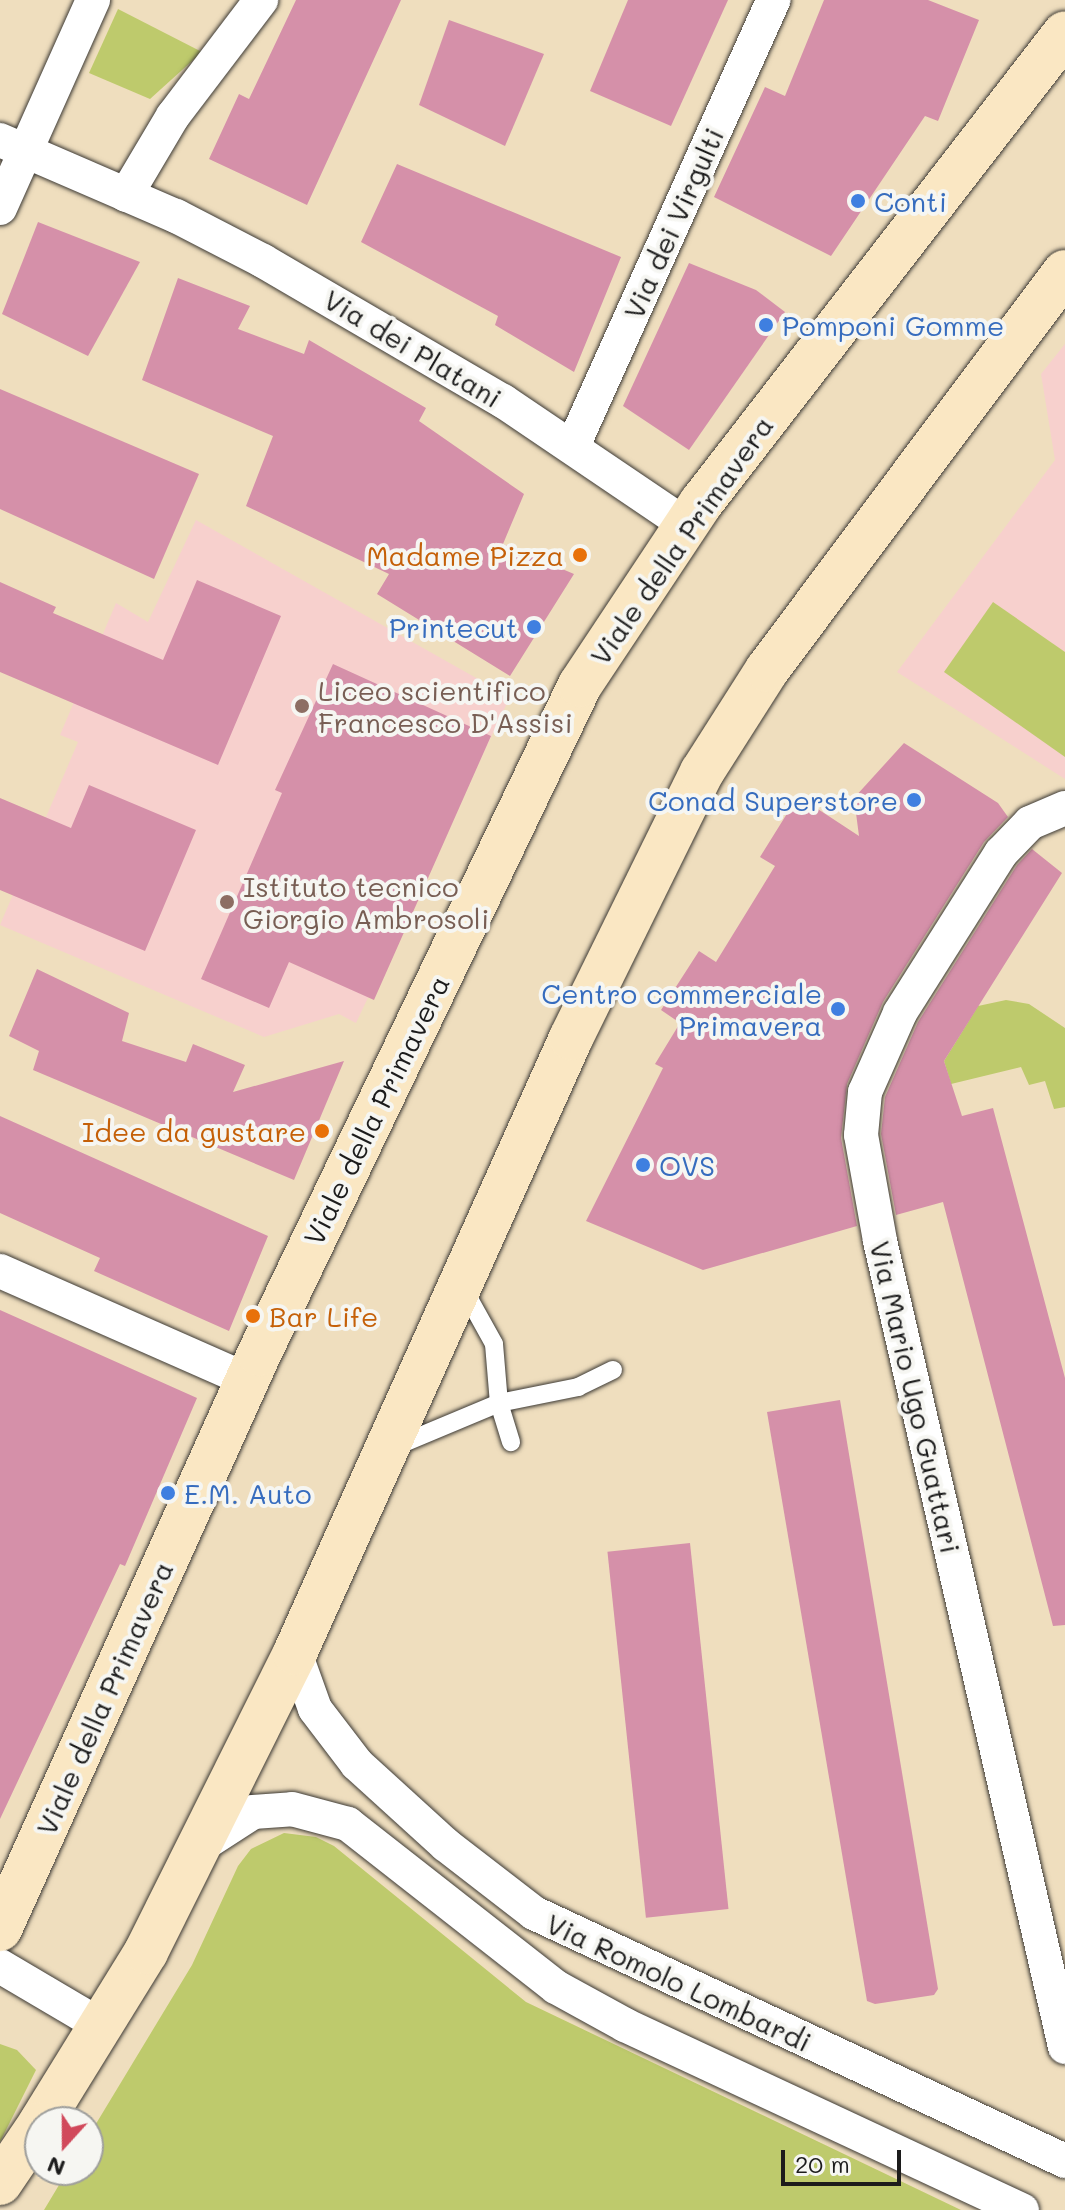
<!DOCTYPE html>
<html>
<head>
<meta charset="utf-8">
<style>
  body { margin:0 }
  #map { position:relative; width:1065px; height:2210px; overflow:hidden; background:#efdebe; font-family:Mali,sans-serif }
  div>[style] { position:absolute }
  .built>* { inset:0; background:#f7d0cd }
  .green>* { inset:0; background:#beca6c }
  .building>* { inset:0; background:#d590a9; transform-origin:0 0 }
  .roads { filter:drop-shadow(0 0 2px #3c3934) drop-shadow(0 0 2px #3c3934) }
  .lane>* { height:18px; margin:-9px; padding:0 9px; transform-origin:9px; border-radius:9px; background:#fff }
  .street>* { height:34px; margin:-17px; padding:0 17px; transform-origin:17px; border-radius:17px; background:#fff }
  .secondary>* { height:44px; margin:-22px; padding:0 22px; transform-origin:22px; border-radius:22px; background:#fae7c3 }
  .dots>* { width:22px; height:22px; translate:-50% -50%; box-sizing:border-box; border:4px solid #f6f6f2; border-radius:50% }
  span { translate:-50% -50%; white-space:nowrap; text-align:center; line-height:1.15; -webkit-text-stroke:8px #f6f6f2; paint-order:stroke }
  .shop-label { font-size:28px; color:#366cbe }
  .left { translate:0 -50%; text-align:left }
  .right { translate:-100% -50%; text-align:right }
  .street-label { font-size:28px; color:#1c1c1c }
  .food-label { font-size:28px; color:#c56008 }
  .education-label { font-size:28px; color:#785e54 }
  .north { position:absolute; left:24px; top:2106px; width:80px; height:80px; box-sizing:border-box; background:#f6f6f2; border:2px solid #9f9f9c; border-radius:50%; rotate:201deg; font-size:22px; font-weight:700; line-height:32px; text-align:center; color:#1c1c1c }
  .north::after { content:''; display:block; margin:auto; width:28px; height:36px; background:#d1495b; clip-path:polygon(50% 0,100% 100%,50% 72%,0 100%) }
  .scale { position:absolute; left:781px; top:2150px; width:120px; height:36px; box-sizing:border-box; border:4px solid #1c1c1c; border-top:0; padding-left:10px; font-size:24px; line-height:28px; white-space:nowrap; color:#1c1c1c; -webkit-text-stroke:6px #f6f6f2; paint-order:stroke }
</style>
</head>
<body>
<div id="map">
  <div class="built">
    <div style="clip-path:polygon(1065px 344px,1065px 779px,897px 672px,1055px 460px,1041px 374px)"></div>
    <div style="clip-path:polygon(196px 520px,510px 697px,356px 1023px,339px 1014px,264px 1037px,0 925px,78px 742px,60px 735px,116px 603px,148px 622px)"></div>
  </div>
  <div class="green">
    <div style="clip-path:polygon(118px 9px,202px 52px,150px 99px,89px 73px)"></div>
    <div style="clip-path:polygon(993px 602px,1065px 652px,1065px 757px,944px 672px)"></div>
    <div style="clip-path:polygon(1006px 1000px,1029px 1004px,1065px 1028px,1065px 1107px,1054px 1109px,1045px 1081px,1029px 1085px,1021px 1067px,951px 1084px,944px 1061px,978px 1006px)"></div>
    <div style="clip-path:polygon(284px 1833px,316px 1837px,334px 1846px,526px 2002px,961px 2210px,44px 2210px,68px 2170px,88px 2170px,88px 2137px,192px 1965px,238px 1866px,251px 1849px)"></div>
    <div style="clip-path:polygon(0 2044px,17px 2050px,36px 2070px,0 2142px)"></div>
  </div>
  <div class="building">
    <div style="clip-path:polygon(296px 0,401px 0,307px 205px,209px 159px,239px 94px,249px 99px)"></div>
    <div style="clip-path:polygon(628px 0,728px 0,671px 126px,590px 91px)"></div>
    <div style="clip-path:polygon(824px 0,928px 0,979px 20px,938px 121px,925px 116px,831px 256px,714px 197px,765px 87px,785px 96px)"></div>
    <div style="clip-path:polygon(449px 20px,544px 54px,505px 146px,419px 105px)"></div>
    <div style="clip-path:polygon(397px 164px,621px 257px,574px 372px,495px 325px,498px 316px,361px 242px)"></div>
    <div style="clip-path:polygon(38px 222px,140px 262px,88px 356px,2px 314px)"></div>
    <div style="clip-path:polygon(689px 263px,756px 290px,785px 312px,689px 450px,623px 406px)"></div>
    <div style="clip-path:polygon(178px 278px,250px 306px,238px 329px,304px 354px,309px 340px,426px 408px,419px 421px,524px 494px,503px 544px,574px 574px,510px 676px,377px 594px,389px 574px,246px 506px,273px 436px,142px 380px)"></div>
    <div style="clip-path:polygon(0 389px,199px 474px,154px 579px,0 509px)"></div>
    <div style="clip-path:polygon(197px 580px,281px 616px,218px 765px,0 672px,0 582px,56px 607px,53px 613px,163px 660px)"></div>
    <div style="clip-path:polygon(333px 664px,491px 736px,374px 1000px,289px 962px,269px 1008px,201px 979px,282px 793px,275px 790px)"></div>
    <div style="clip-path:polygon(904px 743px,998px 803px,1008px 817px,984px 842px,883px 1002px,847px 1084px,841px 1138px,857px 1226px,703px 1270px,586px 1221px,663px 1068px,655px 1064px,680px 1023px,661px 1010px,699px 951px,716px 962px,775px 866px,760px 857px,798px 796px,859px 836px,854px 798px)"></div>
    <div style="clip-path:polygon(89px 785px,196px 830px,145px 951px,0 890px,0 798px,71px 828px)"></div>
    <div style="clip-path:polygon(1032px 849px,1062px 873px,944px 1061px,962px 1116px,993px 1108px,1065px 1378px,1065px 1625px,1053px 1626px,943px 1202px,896px 1215px,881px 1134px,885px 1097px,918px 1022px,1017px 865px)"></div>
    <div style="clip-path:polygon(37px 969px,129px 1013px,122px 1041px,186px 1062px,193px 1044px,245px 1065px,233px 1092px,344px 1061px,294px 1180px,33px 1070px,39px 1051px,9px 1036px)"></div>
    <div style="clip-path:polygon(0 1116px,268px 1236px,229px 1331px,94px 1271px,100px 1258px,0 1213px)"></div>
    <div style="clip-path:polygon(0 1310px,197px 1398px,125px 1566px,120px 1564px,0 1819px)"></div>
    <div style="clip-path:polygon(840px 1400px,938px 1989px,934px 1995px,875px 2004px,867px 2001px,767px 1412px)"></div>
    <div style="left:690px;top:1543px;width:368px;height:83px;rotate:84deg"></div>
  </div>
  <div class="roads">
    <div class="lane">
      <div style="left:463px;top:1288px;width:64px;rotate:61deg"></div>
      <div style="left:494px;top:1344px;width:59px;rotate:85.2deg"></div>
      <div style="left:499px;top:1403px;width:41px;rotate:72.9deg"></div>
      <div style="left:394px;top:1447px;width:114px;rotate:-22.7deg"></div>
      <div style="left:499px;top:1403px;width:81px;rotate:-11.4deg"></div>
      <div style="left:578px;top:1387px;width:39px;rotate:-26deg"></div>
    </div>
    <div class="street">
      <div style="left:0;top:140px;width:192px;rotate:23.4deg"></div>
      <div style="left:176px;top:216px;width:98px;rotate:27.3deg"></div>
      <div style="left:263px;top:261px;width:278px;rotate:30.3deg"></div>
      <div style="left:503px;top:401px;width:221px;rotate:34.1deg"></div>
      <div style="left:126px;top:195px;width:92px;rotate:-59.3deg"></div>
      <div style="left:173px;top:116px;width:146px;rotate:-52.8deg"></div>
      <div style="left:0;top:208px;width:228px;rotate:-65.9deg"></div>
      <div style="left:573px;top:446px;width:489px;rotate:-65.8deg"></div>
      <div style="left:1065px;top:808px;width:38px;rotate:157deg"></div>
      <div style="left:1030px;top:823px;width:42px;rotate:134deg"></div>
      <div style="left:1001px;top:853px;width:189px;rotate:122.3deg"></div>
      <div style="left:900px;top:1013px;width:86px;rotate:113.9deg"></div>
      <div style="left:865px;top:1092px;width:43px;rotate:95.3deg"></div>
      <div style="left:861px;top:1135px;width:108px;rotate:79.8deg"></div>
      <div style="left:880px;top:1241px;width:827px;rotate:77.07deg"></div>
      <div style="left:0;top:1271px;width:270px;rotate:23.8deg"></div>
      <div style="left:295px;top:1653px;width:59px;rotate:70.3deg"></div>
      <div style="left:315px;top:1709px;width:69px;rotate:52.6deg"></div>
      <div style="left:357px;top:1764px;width:120px;rotate:42.3deg"></div>
      <div style="left:446px;top:1845px;width:111px;rotate:37.7deg"></div>
      <div style="left:534px;top:1913px;width:586px;rotate:25.03deg"></div>
      <div style="left:199px;top:1847px;width:64px;rotate:-32.9deg"></div>
      <div style="left:253px;top:1812px;width:39px;rotate:-4deg"></div>
      <div style="left:292px;top:1809px;width:58px;rotate:15deg"></div>
      <div style="left:348px;top:1824px;width:264px;rotate:38.1deg"></div>
      <div style="left:556px;top:1987px;width:79px;rotate:28.8deg"></div>
      <div style="left:625px;top:2025px;width:438px;rotate:25deg"></div>
      <div style="left:0;top:1966px;width:120px;rotate:30.6deg"></div>
    </div>
    <div class="secondary">
      <div style="left:0;top:1929px;width:631px;rotate:-65.75deg"></div>
      <div style="left:259px;top:1354px;width:742px;rotate:-64.37deg"></div>
      <div style="left:580px;top:685px;width:219px;rotate:-56.4deg"></div>
      <div style="left:701px;top:503px;width:594px;rotate:-52.24deg"></div>
      <div style="left:41px;top:2122px;width:200px;rotate:-58.3deg"></div>
      <div style="left:146px;top:1952px;width:334px;rotate:-63.5deg"></div>
      <div style="left:295px;top:1653px;width:674px;rotate:-65.83deg"></div>
      <div style="left:571px;top:1038px;width:297px;rotate:-63.8deg"></div>
      <div style="left:702px;top:772px;width:121px;rotate:-57.5deg"></div>
      <div style="left:767px;top:670px;width:497px;rotate:-53.2deg"></div>
      <div style="left:0;top:2183px;width:71px;rotate:-55.9deg"></div>
    </div>
  </div>
  <div class="dots">
    <div style="left:858px;top:201px;background:#3f7fe0"></div>
    <div style="left:766px;top:325px;background:#3f7fe0"></div>
    <div style="left:580px;top:555px;background:#e8710a"></div>
    <div style="left:534px;top:627px;background:#3f7fe0"></div>
    <div style="left:302px;top:706px;background:#8d6e63"></div>
    <div style="left:914px;top:800px;background:#3f7fe0"></div>
    <div style="left:227px;top:902px;background:#8d6e63"></div>
    <div style="left:838px;top:1009px;background:#3f7fe0"></div>
    <div style="left:322px;top:1131px;background:#e8710a"></div>
    <div style="left:643px;top:1165px;background:#3f7fe0"></div>
    <div style="left:253px;top:1316px;background:#e8710a"></div>
    <div style="left:168px;top:1493px;background:#3f7fe0"></div>
  </div>
  <div class="shop-label">
    <span class="left" style="left:874px;top:201px">Conti</span>
    <span class="left" style="left:782px;top:325px">Pomponi Gomme</span>
    <span class="right" style="left:518px;top:627px">Printecut</span>
    <span class="right" style="left:898px;top:800px">Conad Superstore</span>
    <span class="right" style="left:822px;top:1009px">Centro commerciale<br>Primavera</span>
    <span class="left" style="left:659px;top:1165px">OVS</span>
    <span class="left" style="left:184px;top:1493px">E.M. Auto</span>
  </div>
  <div class="street-label">
    <span style="left:673px;top:223px;rotate:-66deg">Via dei Virgulti</span>
    <span style="left:413px;top:348px;rotate:31deg">Via dei Platani</span>
    <span style="left:681px;top:540px;rotate:-55deg">Viale della Primavera</span>
    <span style="left:376px;top:1110px;rotate:-64deg">Viale della Primavera</span>
    <span style="left:916px;top:1397px;rotate:77deg">Via Mario Ugo Guattari</span>
    <span style="left:104px;top:1698px;rotate:-66deg">Viale della Primavera</span>
    <span style="left:679px;top:1982px;rotate:25deg">Via Romolo Lombardi</span>
  </div>
  <div class="food-label">
    <span class="right" style="left:564px;top:555px">Madame Pizza</span>
    <span class="right" style="left:306px;top:1131px">Idee da gustare</span>
    <span class="left" style="left:269px;top:1316px">Bar Life</span>
  </div>
  <div class="education-label">
    <span class="left" style="left:318px;top:706px">Liceo scientifico<br>Francesco D'Assisi</span>
    <span class="left" style="left:243px;top:902px">Istituto tecnico<br>Giorgio Ambrosoli</span>
  </div>
  <div class="north">N</div>
  <div class="scale">20 m</div>
</div>
</body>
</html>
